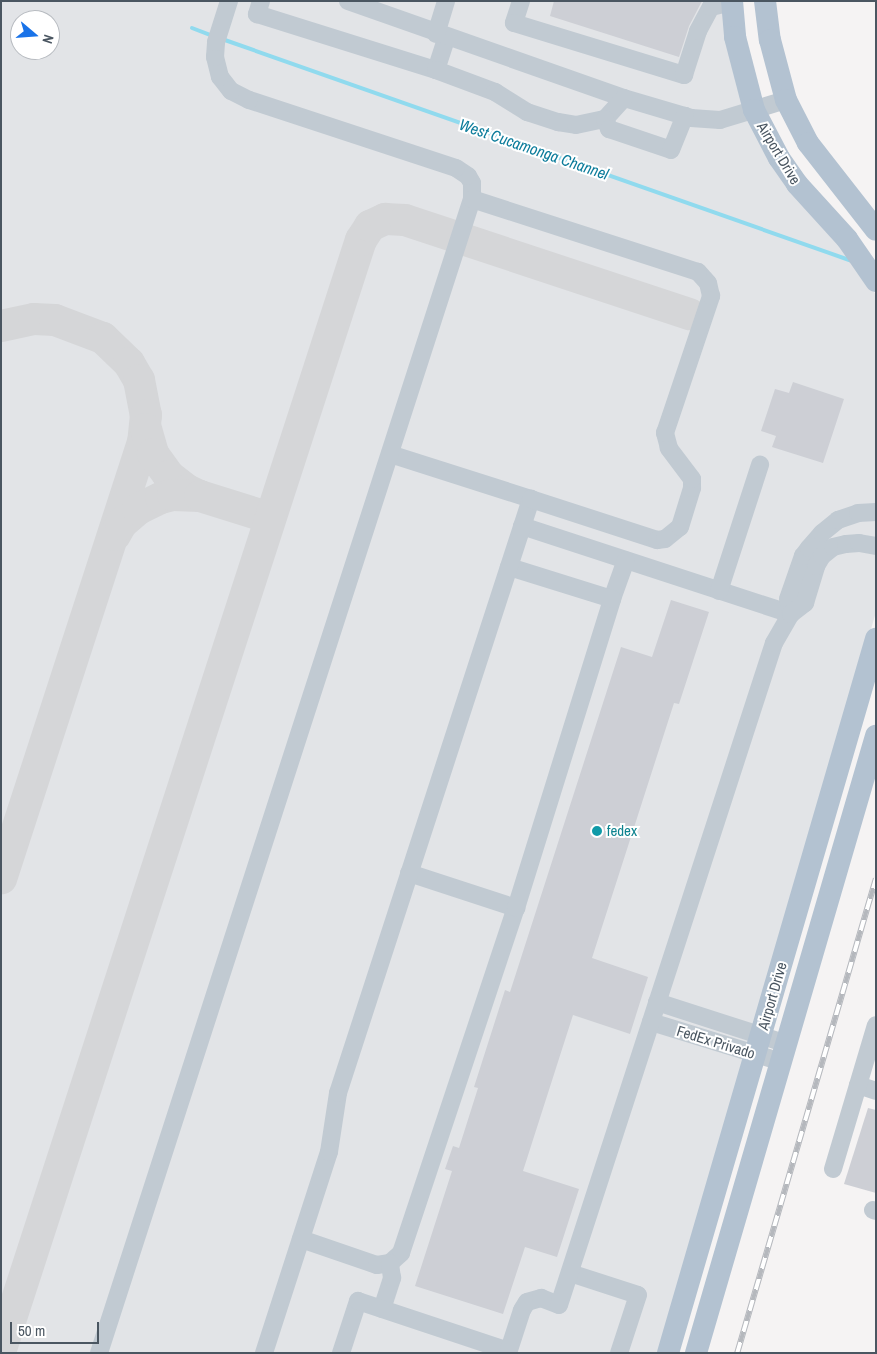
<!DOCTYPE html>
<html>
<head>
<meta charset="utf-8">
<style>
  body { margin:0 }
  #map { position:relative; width:877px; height:1354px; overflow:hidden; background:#f5f3f3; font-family:"Archivo Narrow",sans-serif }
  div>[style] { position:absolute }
  .airport>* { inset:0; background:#e2e4e7 }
  .stream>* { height:4px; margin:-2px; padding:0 2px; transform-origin:2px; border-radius:2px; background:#90daee }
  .taxiway>* { height:32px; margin:-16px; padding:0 16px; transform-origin:16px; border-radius:16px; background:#d5d6d8 }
  .building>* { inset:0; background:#cdcfd5 }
  .minor>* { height:18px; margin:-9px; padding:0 9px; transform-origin:9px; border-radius:9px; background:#c1cad2 }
  .major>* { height:22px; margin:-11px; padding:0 11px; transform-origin:11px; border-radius:11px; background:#b3c2d1 }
  .rail>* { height:5.5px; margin-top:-2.75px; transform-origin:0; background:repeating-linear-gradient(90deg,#fff 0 11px,#b5b8bd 0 22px); box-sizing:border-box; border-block:1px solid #b5b8bd }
  .dots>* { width:14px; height:14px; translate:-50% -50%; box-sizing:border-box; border:2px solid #fff; border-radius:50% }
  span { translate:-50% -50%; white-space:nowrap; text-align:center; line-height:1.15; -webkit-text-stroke:4px #fff; paint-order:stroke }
  .street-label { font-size:15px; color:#4a5661 }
  .culture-label { font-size:15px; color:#0d838f }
  .left { translate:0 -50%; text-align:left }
  .water-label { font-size:16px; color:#0c7c9b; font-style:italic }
  .frame { position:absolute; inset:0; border:2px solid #4a5661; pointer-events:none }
  .north { position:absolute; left:10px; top:10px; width:50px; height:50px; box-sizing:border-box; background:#fff; border:1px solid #b7bbc0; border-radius:50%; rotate:108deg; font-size:14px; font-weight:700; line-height:20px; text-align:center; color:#4a5661 }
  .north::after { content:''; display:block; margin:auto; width:18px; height:22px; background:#1a73e8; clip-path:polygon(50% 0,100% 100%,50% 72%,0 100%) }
  .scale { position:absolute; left:10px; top:1322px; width:89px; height:22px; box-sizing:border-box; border:2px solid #4a5661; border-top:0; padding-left:6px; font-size:15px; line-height:18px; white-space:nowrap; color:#4a5661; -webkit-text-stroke:4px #fff; paint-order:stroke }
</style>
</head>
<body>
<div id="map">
  <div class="airport">
    <div style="clip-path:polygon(evenodd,1px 1px,723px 1px,738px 87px,876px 295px,876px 612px,659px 1353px,1px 1353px,1px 1px,20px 20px,50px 20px,50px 50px,20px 50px,20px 20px)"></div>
  </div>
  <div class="stream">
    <div style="left:192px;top:28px;width:22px;rotate:21deg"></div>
    <div style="left:222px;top:39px;width:668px;rotate:19.41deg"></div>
  </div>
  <div class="taxiway">
    <div style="left:1px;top:326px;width:34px;rotate:-12deg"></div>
    <div style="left:34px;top:319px;width:21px;rotate:3deg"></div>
    <div style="left:55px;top:320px;width:51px;rotate:20.6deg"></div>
    <div style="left:103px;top:338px;width:36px;rotate:44deg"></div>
    <div style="left:129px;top:363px;width:20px;rotate:60deg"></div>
    <div style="left:139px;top:380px;width:36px;rotate:79deg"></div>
    <div style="left:146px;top:415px;width:27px;rotate:96deg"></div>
    <div style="left:143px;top:442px;width:459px;rotate:108deg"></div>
    <div style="left:146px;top:429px;width:26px;rotate:74deg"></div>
    <div style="left:153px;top:454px;width:27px;rotate:54deg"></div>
    <div style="left:169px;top:476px;width:23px;rotate:38deg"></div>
    <div style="left:187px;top:490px;width:14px;rotate:25deg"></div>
    <div style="left:115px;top:535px;width:13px;rotate:-61deg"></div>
    <div style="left:121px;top:524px;width:23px;rotate:-41deg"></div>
    <div style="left:138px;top:509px;width:25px;rotate:-26deg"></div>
    <div style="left:161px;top:498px;width:12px;rotate:-14deg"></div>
    <div style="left:173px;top:495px;width:27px;rotate:2deg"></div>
    <div style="left:200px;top:496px;width:73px;rotate:17.4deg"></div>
    <div style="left:1px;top:1349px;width:1166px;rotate:-72.02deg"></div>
    <div style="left:361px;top:240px;width:17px;rotate:-57deg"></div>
    <div style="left:370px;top:226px;width:17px;rotate:-25deg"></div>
    <div style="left:385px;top:219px;width:20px;rotate:3deg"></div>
    <div style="left:405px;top:220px;width:300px;rotate:18.3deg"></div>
  </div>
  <div class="building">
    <div style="clip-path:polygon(554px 1px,702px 1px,689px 26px,679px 57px,550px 16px)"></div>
    <div style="clip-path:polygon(793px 382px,844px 399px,823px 463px,772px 447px,776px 436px,761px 431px,775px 389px,789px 393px)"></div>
    <div style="clip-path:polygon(671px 600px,709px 612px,679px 704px,674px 703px,592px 958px,648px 977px,630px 1034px,573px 1015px,523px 1171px,579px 1189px,557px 1257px,525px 1247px,503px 1314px,415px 1286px,452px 1171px,445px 1169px,453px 1146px,459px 1148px,478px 1088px,474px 1087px,505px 990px,510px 992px,621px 647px,652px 657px)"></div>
    <div style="clip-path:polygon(868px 1108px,876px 1110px,876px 1193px,844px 1184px)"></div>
  </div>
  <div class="minor">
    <div style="left:261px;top:1px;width:14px;rotate:107deg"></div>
    <div style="left:257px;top:14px;width:188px;rotate:17.4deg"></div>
    <div style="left:436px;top:70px;width:35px;rotate:-72deg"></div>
    <div style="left:348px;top:1px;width:293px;rotate:19.4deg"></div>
    <div style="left:624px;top:98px;width:70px;rotate:16.6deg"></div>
    <div style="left:691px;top:118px;width:29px;rotate:4deg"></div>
    <div style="left:720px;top:120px;width:69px;rotate:-16.9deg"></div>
    <div style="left:521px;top:1px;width:23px;rotate:108deg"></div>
    <div style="left:514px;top:23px;width:178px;rotate:17deg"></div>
    <div style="left:684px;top:75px;width:46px;rotate:-72.3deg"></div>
    <div style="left:698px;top:31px;width:27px;rotate:-62deg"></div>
    <div style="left:711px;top:7px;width:22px;rotate:-13deg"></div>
    <div style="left:436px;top:34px;width:34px;rotate:-73deg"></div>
    <div style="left:436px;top:70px;width:63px;rotate:20.4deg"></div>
    <div style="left:495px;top:92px;width:38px;rotate:32deg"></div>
    <div style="left:527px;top:112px;width:33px;rotate:18deg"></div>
    <div style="left:558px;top:122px;width:18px;rotate:9deg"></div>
    <div style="left:576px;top:125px;width:30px;rotate:-12deg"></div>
    <div style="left:605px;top:119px;width:28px;rotate:-48deg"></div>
    <div style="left:605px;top:119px;width:11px;rotate:68deg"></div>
    <div style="left:609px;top:129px;width:65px;rotate:18.7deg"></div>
    <div style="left:671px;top:150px;width:37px;rotate:-68deg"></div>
    <div style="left:390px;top:454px;width:148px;rotate:17.7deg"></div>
    <div style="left:522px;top:526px;width:283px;rotate:18.1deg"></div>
    <div style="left:719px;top:591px;width:133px;rotate:-72deg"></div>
    <div style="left:612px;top:599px;width:41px;rotate:-70.3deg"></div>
    <div style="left:791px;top:614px;width:15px;rotate:-101deg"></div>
    <div style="left:788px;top:599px;width:46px;rotate:-70.8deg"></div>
    <div style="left:803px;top:556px;width:10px;rotate:-53deg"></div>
    <div style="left:809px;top:548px;width:20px;rotate:-49deg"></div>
    <div style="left:822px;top:533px;width:21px;rotate:-39deg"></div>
    <div style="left:838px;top:520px;width:21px;rotate:-19deg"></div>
    <div style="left:858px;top:513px;width:18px;rotate:-3deg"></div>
    <div style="left:409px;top:873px;width:113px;rotate:18.1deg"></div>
    <div style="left:657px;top:1002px;width:137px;rotate:17.9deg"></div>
    <div style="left:651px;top:1022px;width:137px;rotate:17deg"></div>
    <div style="left:858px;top:1085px;width:19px;rotate:18deg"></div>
    <div style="left:833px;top:1169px;width:150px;rotate:-73.4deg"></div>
    <div style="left:873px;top:1210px;width:3px;rotate:18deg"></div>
    <div style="left:301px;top:1239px;width:80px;rotate:18.9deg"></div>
    <div style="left:377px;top:1265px;width:13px;rotate:-9deg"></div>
    <div style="left:390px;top:1263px;width:15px;rotate:-42deg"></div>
    <div style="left:401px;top:1253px;width:364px;rotate:-71.6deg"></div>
    <div style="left:516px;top:908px;width:324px;rotate:-72.7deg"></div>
    <div style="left:612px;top:599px;width:108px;rotate:-162.7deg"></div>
    <div style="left:570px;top:1273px;width:71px;rotate:17.9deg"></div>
    <div style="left:638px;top:1295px;width:61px;rotate:108.1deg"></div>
    <div style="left:382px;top:1309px;width:33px;rotate:-72deg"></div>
    <div style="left:392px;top:1278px;width:15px;rotate:-98deg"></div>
    <div style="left:99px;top:1353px;width:1213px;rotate:-72.09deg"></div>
    <div style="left:472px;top:199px;width:16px;rotate:-90deg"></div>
    <div style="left:472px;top:183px;width:8px;rotate:-120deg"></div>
    <div style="left:468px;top:176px;width:14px;rotate:-146deg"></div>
    <div style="left:456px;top:168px;width:218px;rotate:-161.8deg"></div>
    <div style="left:249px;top:100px;width:20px;rotate:-153deg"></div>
    <div style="left:231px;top:91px;width:18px;rotate:-128deg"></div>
    <div style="left:220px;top:77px;width:21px;rotate:-104deg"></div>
    <div style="left:215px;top:57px;width:15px;rotate:-86deg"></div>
    <div style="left:216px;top:42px;width:43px;rotate:-72.4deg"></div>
    <div style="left:264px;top:1353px;width:211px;rotate:-72.1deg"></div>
    <div style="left:329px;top:1152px;width:60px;rotate:-81.3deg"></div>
    <div style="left:338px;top:1093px;width:625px;rotate:-72deg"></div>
    <div style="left:531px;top:499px;width:133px;rotate:18deg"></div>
    <div style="left:657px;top:540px;width:8px;rotate:-7deg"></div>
    <div style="left:665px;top:539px;width:19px;rotate:-39deg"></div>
    <div style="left:680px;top:527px;width:41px;rotate:-72.9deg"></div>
    <div style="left:692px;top:488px;width:9px;rotate:-90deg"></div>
    <div style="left:692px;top:479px;width:39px;rotate:-127deg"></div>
    <div style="left:669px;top:448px;width:16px;rotate:-105deg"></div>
    <div style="left:665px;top:433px;width:145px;rotate:-71.4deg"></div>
    <div style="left:711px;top:296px;width:13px;rotate:-103deg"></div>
    <div style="left:708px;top:283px;width:15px;rotate:-132deg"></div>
    <div style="left:698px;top:272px;width:237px;rotate:-162.1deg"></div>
    <div style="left:341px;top:1353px;width:55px;rotate:-71.9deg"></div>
    <div style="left:358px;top:1301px;width:158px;rotate:18.4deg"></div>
    <div style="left:508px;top:1353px;width:45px;rotate:-72deg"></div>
    <div style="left:522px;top:1310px;width:9px;rotate:-58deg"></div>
    <div style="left:527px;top:1302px;width:15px;rotate:-16deg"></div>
    <div style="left:541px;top:1298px;width:19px;rotate:21deg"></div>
    <div style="left:559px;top:1305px;width:696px;rotate:-72.01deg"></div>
    <div style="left:774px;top:643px;width:34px;rotate:-60deg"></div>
    <div style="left:791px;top:614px;width:18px;rotate:-38deg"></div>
    <div style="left:805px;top:603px;width:39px;rotate:-73deg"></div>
    <div style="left:816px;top:566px;width:12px;rotate:-59deg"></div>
    <div style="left:822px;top:556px;width:14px;rotate:-39deg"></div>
    <div style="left:833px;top:547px;width:13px;rotate:-13deg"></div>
    <div style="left:846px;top:544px;width:13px;rotate:-4deg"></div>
    <div style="left:859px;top:543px;width:17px;rotate:10deg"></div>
  </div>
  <div class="major">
    <div style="left:732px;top:1px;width:36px;rotate:85deg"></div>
    <div style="left:735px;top:37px;width:75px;rotate:75.4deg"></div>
    <div style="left:754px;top:110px;width:54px;rotate:62.5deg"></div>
    <div style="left:779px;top:158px;width:32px;rotate:55deg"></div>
    <div style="left:797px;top:184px;width:74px;rotate:47.7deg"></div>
    <div style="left:847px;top:239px;width:51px;rotate:55.4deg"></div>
    <div style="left:765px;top:1px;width:39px;rotate:83deg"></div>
    <div style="left:770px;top:40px;width:62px;rotate:75.1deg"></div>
    <div style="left:786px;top:100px;width:48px;rotate:62.9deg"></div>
    <div style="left:808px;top:143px;width:110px;rotate:52deg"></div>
    <div style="left:668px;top:1353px;width:744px;rotate:-73.76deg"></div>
    <div style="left:696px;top:1353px;width:643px;rotate:-73.74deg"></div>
  </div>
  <div class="rail">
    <div style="left:737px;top:1353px;width:494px;rotate:-73.7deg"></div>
  </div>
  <div class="dots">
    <div style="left:597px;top:831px;background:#0f9aa8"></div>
  </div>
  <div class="street-label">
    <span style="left:779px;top:153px;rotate:59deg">Airport Drive</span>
    <span style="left:772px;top:996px;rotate:-74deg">Airport Drive</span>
    <span style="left:716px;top:1042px;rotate:17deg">FedEx Privado</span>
  </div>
  <div class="culture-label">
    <span class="left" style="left:607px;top:831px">fedex</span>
  </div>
  <div class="water-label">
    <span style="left:534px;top:149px;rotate:19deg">West Cucamonga Channel</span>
  </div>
  <div class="frame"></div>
  <div class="north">N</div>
  <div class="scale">50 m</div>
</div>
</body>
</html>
